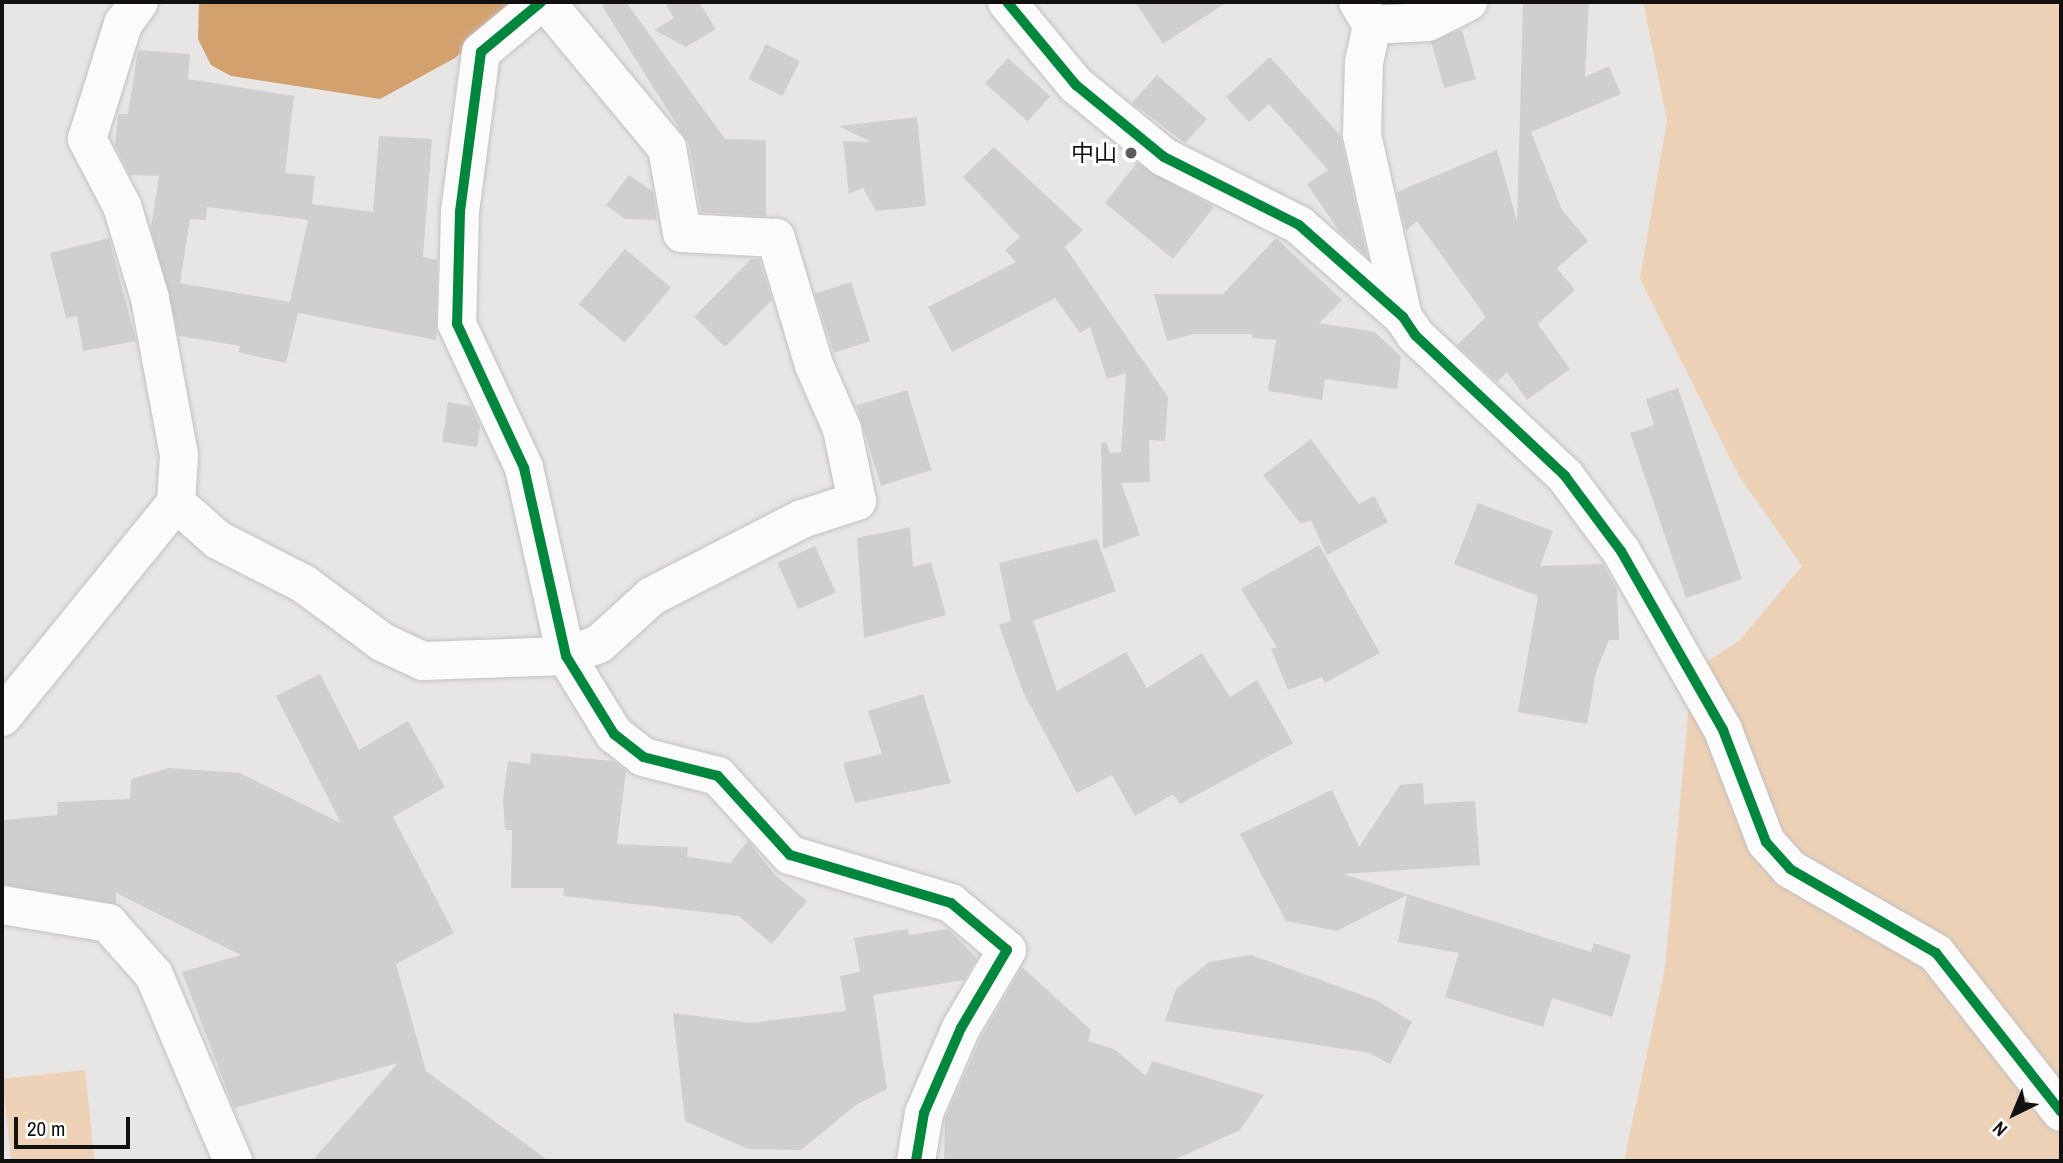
<!DOCTYPE html>
<html>
<head>
<meta charset="utf-8">
<style>
  body { margin:0 }
  #map { position:relative; width:2063px; height:1163px; overflow:hidden; background:#e8e6e4; font-family:"Archivo Narrow","Noto Sans JP",sans-serif }
  div>[style] { position:absolute }
  .green>* { inset:0; background:#edd1b6; transform-origin:0 0 }
  .water>* { inset:0; background:#d2a16e }
  .building>* { inset:0; background:#d0cfcf; transform-origin:0 0 }
  .roads { filter:drop-shadow(0 0 2px #c3c1c0) drop-shadow(0 0 2px #c3c1c0) }
  .minor>* { height:38px; margin:-19px; padding:0 19px; transform-origin:19px; border-radius:19px; background:#fcfbfb }
  .cycleway>* { height:10px; margin:-5px; padding:0 5px; transform-origin:5px; border-radius:5px; background:#00873e }
  .dots>* { width:19px; height:19px; translate:-50% -50%; box-sizing:border-box; border:4px solid #fff; border-radius:50% }
  span { translate:-50% -50%; white-space:nowrap; text-align:center; line-height:1.15; -webkit-text-stroke:6px #fff; paint-order:stroke }
  .poi-label { font-size:23px; color:#131110 }
  .right { translate:-100% -50%; text-align:right }
  .frame { position:absolute; inset:0; border:4px solid #131110; pointer-events:none }
  .north { position:absolute; left:1979px; top:1079px; width:70px; height:70px; -webkit-text-stroke:5px #fff; paint-order:stroke; rotate:223deg; font-size:19px; font-weight:700; line-height:28px; text-align:center; color:#131110 }
  .north::after { content:''; display:block; margin:auto; width:24px; height:32px; background:#131110; clip-path:polygon(50% 0,100% 100%,50% 72%,0 100%) }
  .scale { position:absolute; left:14px; top:1117px; width:116px; height:32px; box-sizing:border-box; border:4px solid #131110; border-top:0; padding-left:9px; font-size:21px; line-height:24px; white-space:nowrap; color:#131110; -webkit-text-stroke:5px #fff; paint-order:stroke }
</style>
</head>
<body>
<div id="map">
  <div class="green">
    <div style="clip-path:polygon(1643px 2px,2061px 2px,2061px 1161px,1624px 1161px,1665px 968px,1692px 671px,1739px 641px,1802px 566px,1739px 476px,1640px 279px,1667px 120px)"></div>
    <div style="left:85px;top:1070px;width:92px;height:83px;rotate:84deg"></div>
  </div>
  <div class="water">
    <div style="clip-path:polygon(199px 2px,519px 2px,455px 58px,380px 99px,231px 76px,211px 65px,198px 39px)"></div>
  </div>
  <div class="building">
    <div style="clip-path:polygon(609px 2px,626px 2px,725px 139px,766px 140px,766px 216px,701px 212px,689px 144px,602px 6px)"></div>
    <div style="clip-path:polygon(664px 2px,699px 2px,716px 29px,686px 47px,654px 30px,674px 18px)"></div>
    <div style="clip-path:polygon(1135px 2px,1227px 2px,1163px 44px)"></div>
    <div style="clip-path:polygon(1523px 2px,1589px 2px,1585px 77px,1609px 66px,1621px 94px,1531px 132px,1562px 210px,1588px 241px,1557px 268px,1575px 290px,1538px 324px,1570px 369px,1527px 400px,1507px 372px,1497px 382px,1457px 345px,1486px 317px,1417px 221px,1406px 231px,1397px 192px,1497px 150px,1517px 221px)"></div>
    <div style="left:1462px;top:30px;width:51px;height:33px;rotate:74deg"></div>
    <div style="left:766px;top:44px;width:38px;height:39px;rotate:27deg"></div>
    <div style="clip-path:polygon(evenodd,138px 50px,190px 54px,188px 79px,294px 96px,285px 173px,315px 176px,312px 204px,373px 212px,379px 136px,432px 139px,423px 257px,437px 260px,436px 340px,298px 313px,286px 363px,238px 352px,240px 346px,179px 336px,151px 228px,159px 176px,130px 175px,115px 146px,118px 114px,128px 114px,138px 50px,207px 207px,308px 220px,290px 302px,180px 283px,190px 219px,206px 220px,207px 207px)"></div>
    <div style="clip-path:polygon(1270px 57px,1340px 135px,1367px 256px,1339px 231px,1307px 184px,1328px 170px,1269px 104px,1249px 122px,1226px 97px)"></div>
    <div style="left:1008px;top:58px;width:57px;height:34px;rotate:42deg"></div>
    <div style="clip-path:polygon(1157px 75px,1207px 119px,1185px 143px,1132px 103px)"></div>
    <div style="clip-path:polygon(917px 117px,926px 206px,876px 211px,863px 188px,849px 194px,843px 141px,871px 142px,839px 126px)"></div>
    <div style="clip-path:polygon(994px 147px,1083px 230px,1065px 247px,1168px 397px,1165px 441px,1149px 440px,1150px 482px,1121px 483px,1140px 535px,1103px 549px,1101px 443px,1106px 442px,1110px 453px,1121px 452px,1126px 373px,1107px 379px,1090px 327px,1080px 333px,1055px 298px,952px 352px,928px 307px,1016px 262px,1005px 250px,1020px 237px,963px 177px)"></div>
    <div style="clip-path:polygon(1137px 163px,1214px 207px,1173px 259px,1105px 203px)"></div>
    <div style="clip-path:polygon(629px 175px,653px 192px,657px 220px,625px 219px,606px 205px)"></div>
    <div style="clip-path:polygon(109px 238px,136px 341px,83px 351px,77px 316px,66px 318px,50px 253px)"></div>
    <div style="clip-path:polygon(1276px 238px,1342px 300px,1319px 323px,1375px 332px,1401px 357px,1397px 389px,1325px 379px,1322px 400px,1268px 391px,1276px 340px,1252px 338px,1252px 334px,1194px 334px,1167px 341px,1154px 294px,1223px 294px)"></div>
    <div style="left:625px;top:249px;width:60px;height:72px;rotate:40deg"></div>
    <div style="clip-path:polygon(751px 259px,759px 259px,772px 300px,725px 347px,694px 317px)"></div>
    <div style="left:851px;top:282px;width:62px;height:38px;rotate:72deg"></div>
    <div style="clip-path:polygon(1678px 388px,1742px 579px,1686px 598px,1630px 433px,1654px 425px,1646px 399px)"></div>
    <div style="left:907px;top:390px;width:84px;height:53px;rotate:73deg"></div>
    <div style="clip-path:polygon(448px 402px,471px 406px,480px 426px,477px 447px,442px 442px)"></div>
    <div style="clip-path:polygon(1311px 439px,1359px 504px,1374px 496px,1388px 522px,1327px 555px,1311px 520px,1301px 524px,1263px 475px)"></div>
    <div style="clip-path:polygon(1478px 503px,1553px 531px,1540px 566px,1603px 564px,1617px 589px,1619px 640px,1609px 640px,1596px 672px,1587px 724px,1518px 712px,1538px 596px,1454px 564px)"></div>
    <div style="clip-path:polygon(910px 527px,913px 567px,931px 562px,946px 615px,864px 638px,857px 538px)"></div>
    <div style="clip-path:polygon(1097px 539px,1116px 591px,1033px 621px,1057px 691px,1126px 652px,1147px 688px,1202px 653px,1230px 697px,1257px 680px,1293px 743px,1180px 804px,1173px 794px,1135px 816px,1112px 775px,1077px 793px,1023px 692px,999px 625px,1011px 621px,999px 563px)"></div>
    <div style="clip-path:polygon(1319px 545px,1380px 653px,1325px 683px,1322px 677px,1288px 690px,1271px 649px,1277px 647px,1241px 589px)"></div>
    <div style="left:815px;top:546px;width:51px;height:41px;rotate:66deg"></div>
    <div style="clip-path:polygon(320px 674px,359px 750px,408px 721px,445px 787px,393px 817px,454px 933px,396px 964px,426px 1071px,549px 1161px,312px 1161px,398px 1063px,234px 1108px,182px 972px,241px 955px,116px 893px,116px 904px,2px 884px,2px 820px,58px 815px,57px 802px,130px 799px,131px 779px,169px 768px,240px 773px,341px 823px,276px 696px)"></div>
    <div style="clip-path:polygon(923px 694px,951px 783px,855px 803px,843px 763px,882px 754px,868px 711px)"></div>
    <div style="clip-path:polygon(531px 753px,613px 761px,626px 771px,617px 844px,688px 847px,687px 857px,730px 863px,748px 841px,775px 875px,807px 901px,772px 944px,739px 916px,563px 896px,564px 888px,511px 888px,512px 830px,505px 830px,503px 800px,508px 761px,530px 764px)"></div>
    <div style="clip-path:polygon(1423px 783px,1424px 804px,1475px 801px,1480px 865px,1343px 874px,1591px 952px,1594px 943px,1631px 955px,1612px 1017px,1552px 998px,1543px 1027px,1445px 997px,1459px 953px,1398px 942px,1407px 895px,1337px 931px,1286px 921px,1240px 834px,1332px 790px,1359px 847px,1400px 785px)"></div>
    <div style="clip-path:polygon(908px 929px,909px 935px,948px 929px,977px 958px,964px 980px,873px 995px,887px 1089px,856px 1105px,801px 1150px,748px 1149px,685px 1121px,673px 1013px,751px 1023px,846px 1011px,840px 976px,860px 972px,854px 938px)"></div>
    <div style="clip-path:polygon(1251px 955px,1376px 1000px,1412px 1022px,1390px 1064px,1370px 1053px,1165px 1021px,1176px 989px,1209px 962px)"></div>
    <div style="clip-path:polygon(1022px 967px,1091px 1030px,1088px 1041px,1114px 1049px,1146px 1076px,1152px 1061px,1264px 1095px,1240px 1130px,1172px 1161px,944px 1161px,945px 1119px,981px 1038px)"></div>
  </div>
  <div class="roads">
    <div class="minor">
      <div style="left:541px;top:2px;width:78px;rotate:140.2deg"></div>
      <div style="left:481px;top:52px;width:161px;rotate:97.5deg"></div>
      <div style="left:460px;top:212px;width:112px;rotate:91.5deg"></div>
      <div style="left:457px;top:324px;width:159px;rotate:65deg"></div>
      <div style="left:524px;top:468px;width:193px;rotate:77.4deg"></div>
      <div style="left:566px;top:656px;width:92px;rotate:58.4deg"></div>
      <div style="left:614px;top:734px;width:37px;rotate:38deg"></div>
      <div style="left:643px;top:757px;width:77px;rotate:14.2deg"></div>
      <div style="left:718px;top:776px;width:107px;rotate:47.7deg"></div>
      <div style="left:790px;top:855px;width:168px;rotate:16.6deg"></div>
      <div style="left:951px;top:903px;width:73px;rotate:40deg"></div>
      <div style="left:1007px;top:950px;width:91px;rotate:120.5deg"></div>
      <div style="left:961px;top:1028px;width:93px;rotate:113.5deg"></div>
      <div style="left:924px;top:1113px;width:49px;rotate:99.5deg"></div>
      <div style="left:1007px;top:2px;width:108px;rotate:50.3deg"></div>
      <div style="left:1076px;top:85px;width:114px;rotate:39.3deg"></div>
      <div style="left:1164px;top:157px;width:151px;rotate:26.7deg"></div>
      <div style="left:1299px;top:225px;width:139px;rotate:41.5deg"></div>
      <div style="left:1403px;top:317px;width:22px;rotate:56deg"></div>
      <div style="left:1415px;top:335px;width:206px;rotate:43.2deg"></div>
      <div style="left:1565px;top:476px;width:94px;rotate:53.3deg"></div>
      <div style="left:1621px;top:551px;width:206px;rotate:60.3deg"></div>
      <div style="left:1723px;top:730px;width:120px;rotate:69deg"></div>
      <div style="left:1766px;top:842px;width:36px;rotate:48deg"></div>
      <div style="left:1790px;top:869px;width:168px;rotate:29.9deg"></div>
      <div style="left:1936px;top:953px;width:202px;rotate:51.8deg"></div>
      <div style="left:1358px;top:2px;width:27px;rotate:59deg"></div>
      <div style="left:1372px;top:25px;width:38px;rotate:102deg"></div>
      <div style="left:1364px;top:62px;width:73px;rotate:91.6deg"></div>
      <div style="left:1362px;top:135px;width:187px;rotate:77.3deg"></div>
      <div style="left:1372px;top:25px;width:56px;rotate:-3.1deg"></div>
      <div style="left:1428px;top:22px;width:45px;rotate:-26.6deg"></div>
      <div style="left:176px;top:503px;width:56px;rotate:41.4deg"></div>
      <div style="left:218px;top:540px;width:97px;rotate:27.1deg"></div>
      <div style="left:304px;top:584px;width:97px;rotate:36.6deg"></div>
      <div style="left:382px;top:642px;width:45px;rotate:24.9deg"></div>
      <div style="left:423px;top:661px;width:143px;rotate:-2deg"></div>
      <div style="left:566px;top:656px;width:35px;rotate:-20deg"></div>
      <div style="left:599px;top:644px;width:72px;rotate:-42.2deg"></div>
      <div style="left:652px;top:596px;width:169px;rotate:-27.2deg"></div>
      <div style="left:802px;top:519px;width:58px;rotate:-18.1deg"></div>
      <div style="left:857px;top:501px;width:74px;rotate:-101.8deg"></div>
      <div style="left:842px;top:429px;width:70px;rotate:-113.6deg"></div>
      <div style="left:814px;top:365px;width:133px;rotate:-106.7deg"></div>
      <div style="left:776px;top:238px;width:94px;rotate:-177deg"></div>
      <div style="left:682px;top:233px;width:86px;rotate:-100deg"></div>
      <div style="left:667px;top:148px;width:190px;rotate:-129.7deg"></div>
      <div style="left:2px;top:717px;width:276px;rotate:-50.9deg"></div>
      <div style="left:176px;top:503px;width:48px;rotate:-86.4deg"></div>
      <div style="left:179px;top:455px;width:160px;rotate:-100.5deg"></div>
      <div style="left:150px;top:298px;width:96px;rotate:-106.9deg"></div>
      <div style="left:122px;top:206px;width:76px;rotate:-117.6deg"></div>
      <div style="left:87px;top:139px;width:121px;rotate:-72.6deg"></div>
      <div style="left:123px;top:24px;width:27px;rotate:-54deg"></div>
      <div style="left:2px;top:905px;width:108px;rotate:9.6deg"></div>
      <div style="left:108px;top:923px;width:69px;rotate:48.5deg"></div>
      <div style="left:154px;top:975px;width:202px;rotate:67deg"></div>
    </div>
  </div>
  <div class="cycleway">
    <div style="left:541px;top:2px;width:78px;rotate:140.2deg"></div>
    <div style="left:481px;top:52px;width:161px;rotate:97.5deg"></div>
    <div style="left:460px;top:212px;width:112px;rotate:91.5deg"></div>
    <div style="left:457px;top:324px;width:159px;rotate:65deg"></div>
    <div style="left:524px;top:468px;width:193px;rotate:77.4deg"></div>
    <div style="left:566px;top:656px;width:92px;rotate:58.4deg"></div>
    <div style="left:614px;top:734px;width:37px;rotate:38deg"></div>
    <div style="left:643px;top:757px;width:77px;rotate:14.2deg"></div>
    <div style="left:718px;top:776px;width:107px;rotate:47.7deg"></div>
    <div style="left:790px;top:855px;width:168px;rotate:16.6deg"></div>
    <div style="left:951px;top:903px;width:73px;rotate:40deg"></div>
    <div style="left:1007px;top:950px;width:91px;rotate:120.5deg"></div>
    <div style="left:961px;top:1028px;width:93px;rotate:113.5deg"></div>
    <div style="left:924px;top:1113px;width:49px;rotate:99.5deg"></div>
    <div style="left:1007px;top:2px;width:108px;rotate:50.3deg"></div>
    <div style="left:1076px;top:85px;width:114px;rotate:39.3deg"></div>
    <div style="left:1164px;top:157px;width:151px;rotate:26.7deg"></div>
    <div style="left:1299px;top:225px;width:139px;rotate:41.5deg"></div>
    <div style="left:1403px;top:317px;width:22px;rotate:56deg"></div>
    <div style="left:1415px;top:335px;width:206px;rotate:43.2deg"></div>
    <div style="left:1565px;top:476px;width:94px;rotate:53.3deg"></div>
    <div style="left:1621px;top:551px;width:206px;rotate:60.3deg"></div>
    <div style="left:1723px;top:730px;width:120px;rotate:69deg"></div>
    <div style="left:1766px;top:842px;width:36px;rotate:48deg"></div>
    <div style="left:1790px;top:869px;width:168px;rotate:29.9deg"></div>
    <div style="left:1936px;top:953px;width:202px;rotate:51.8deg"></div>
  </div>
  <div class="dots">
    <div style="left:1131px;top:153px;background:#5e5c5a"></div>
  </div>
  <div class="poi-label">
    <span class="right" style="left:1117px;top:153px">中山</span>
  </div>
  <div class="frame"></div>
  <div class="north">N</div>
  <div class="scale">20 m</div>
</div>
</body>
</html>
